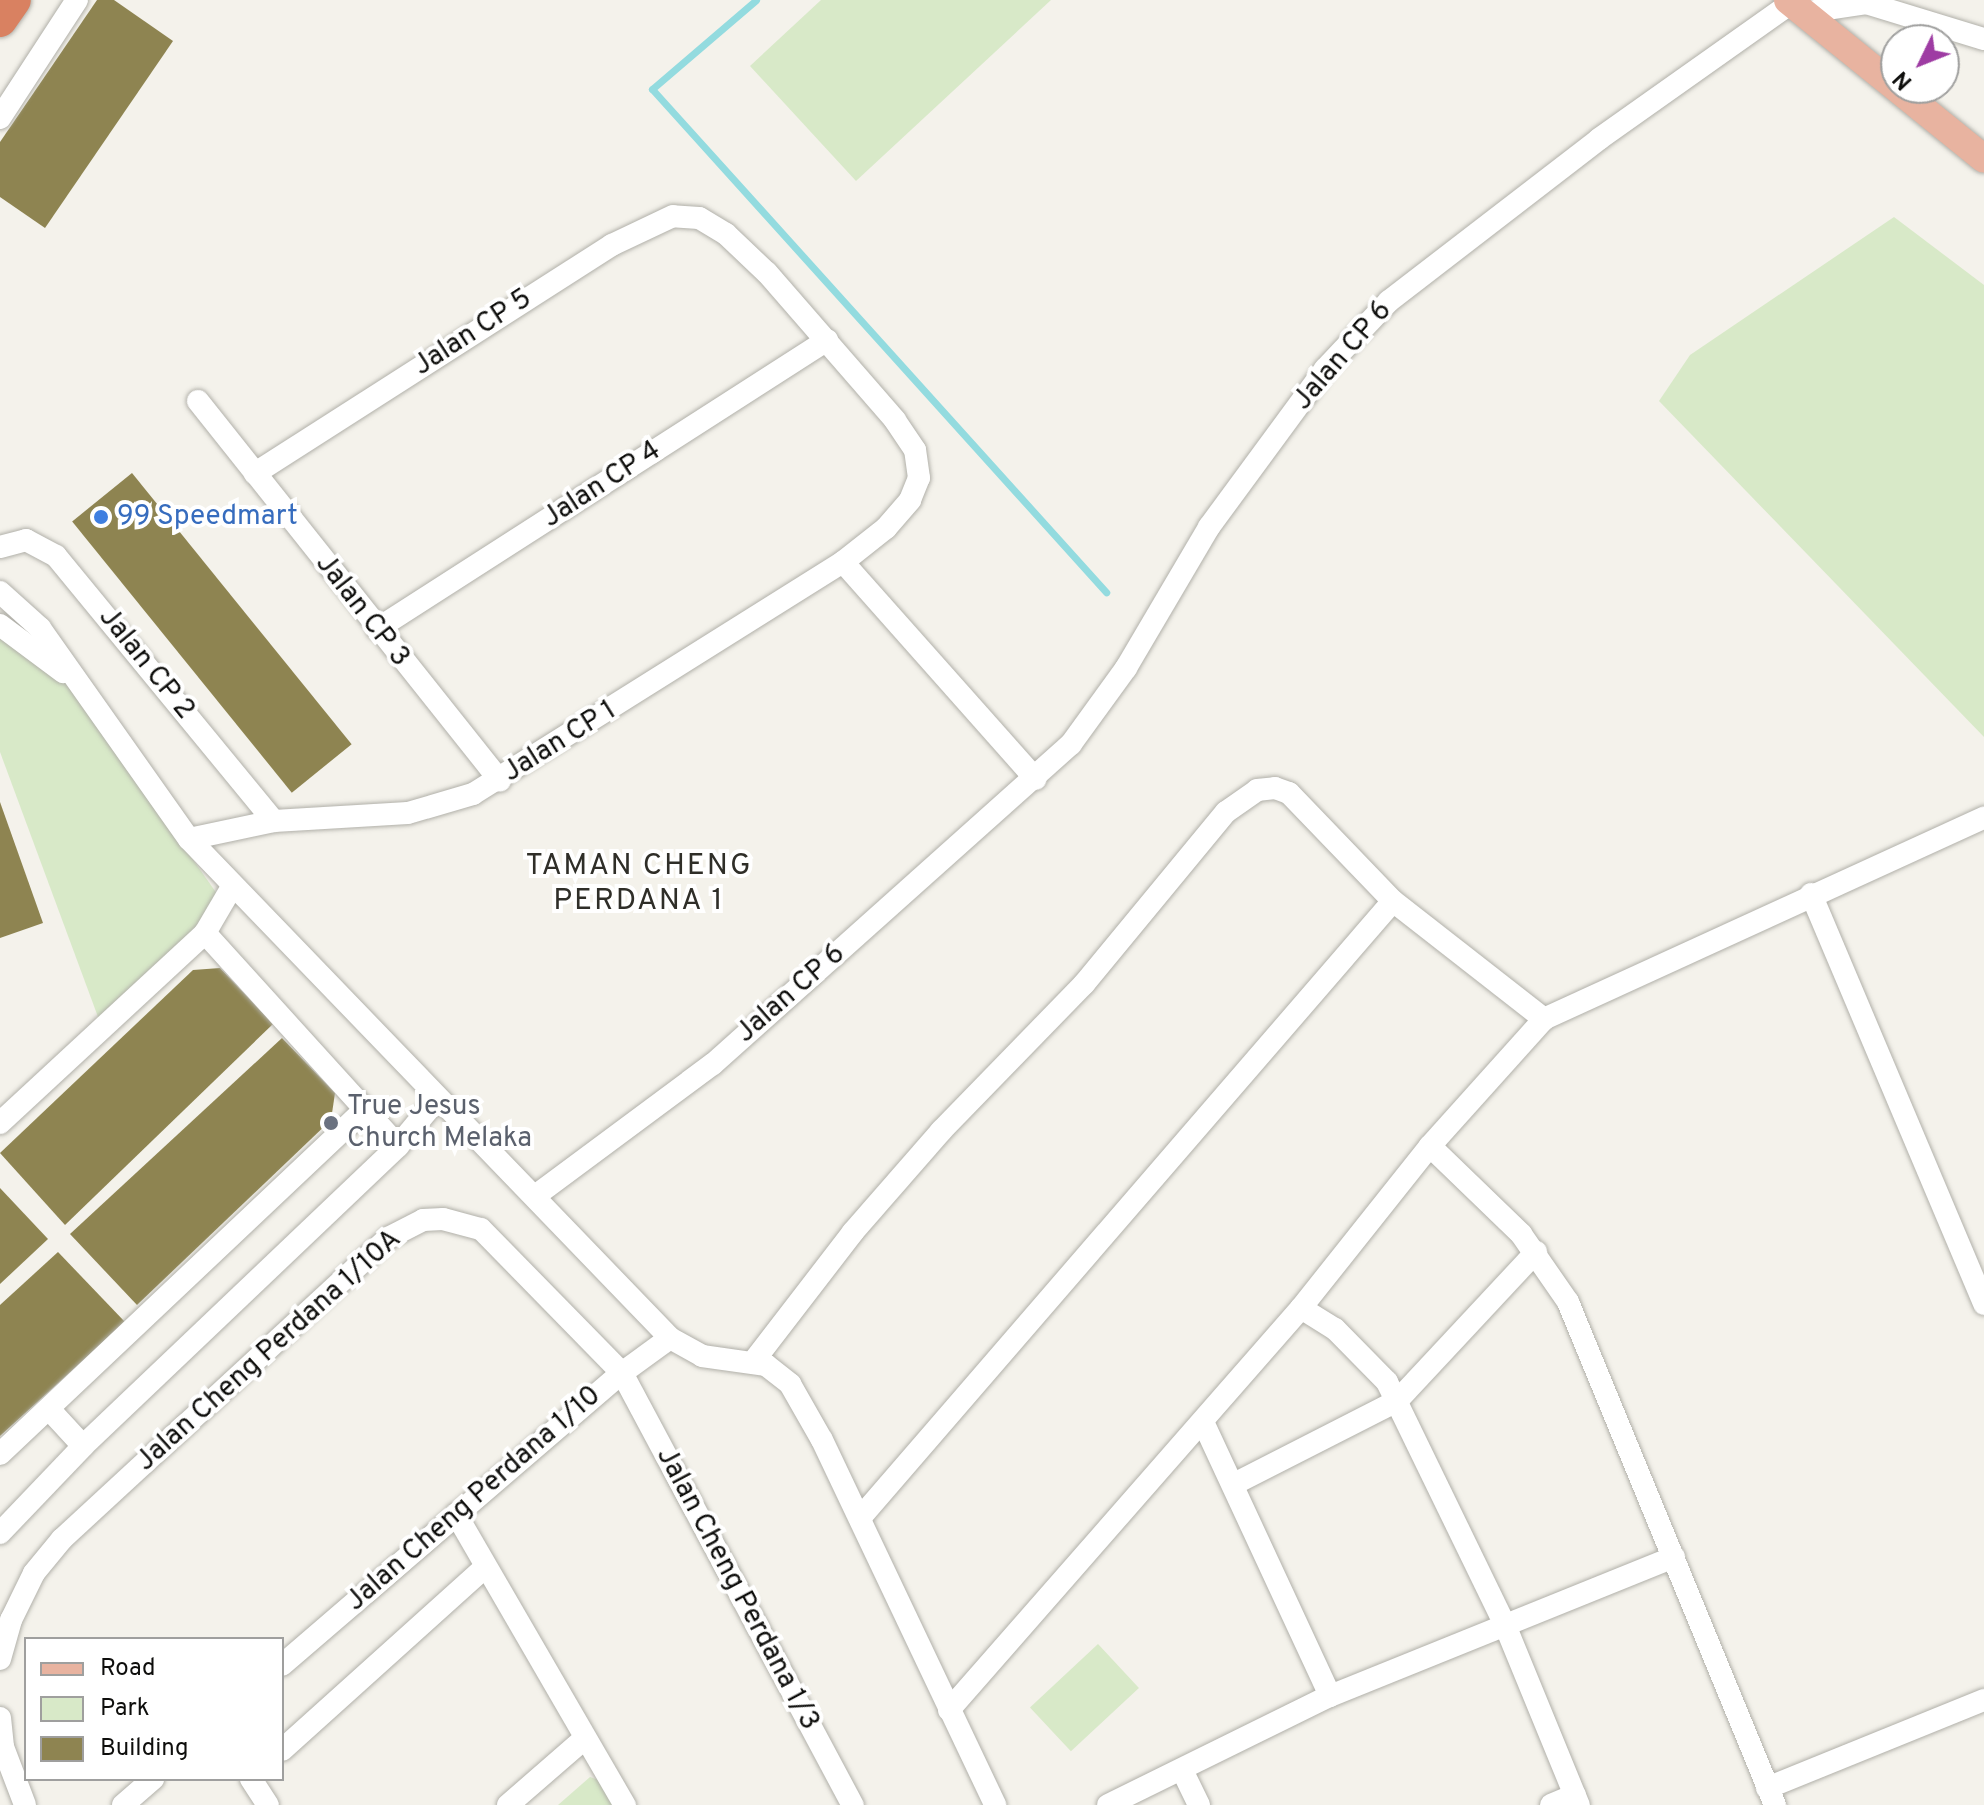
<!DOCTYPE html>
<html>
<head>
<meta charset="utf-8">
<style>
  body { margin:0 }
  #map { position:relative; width:1984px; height:1805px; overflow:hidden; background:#f4f2eb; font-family:Overpass,sans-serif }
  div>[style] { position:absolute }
  .green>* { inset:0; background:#d8e9c8; transform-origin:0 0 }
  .stream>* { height:7px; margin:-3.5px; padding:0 3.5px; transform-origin:3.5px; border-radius:3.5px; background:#93dbdf }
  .building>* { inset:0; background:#8e8451; transform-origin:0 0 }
  .roads { filter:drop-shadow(0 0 2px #b1b0a9) drop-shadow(0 0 2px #b1b0a9) }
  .minor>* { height:22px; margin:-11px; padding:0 11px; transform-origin:11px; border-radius:11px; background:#fff }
  .major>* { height:28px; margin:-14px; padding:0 14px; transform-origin:14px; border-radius:14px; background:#e8b3a0 }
  .highway>* { height:34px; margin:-17px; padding:0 17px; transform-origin:17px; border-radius:17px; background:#d98161 }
  .dots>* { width:22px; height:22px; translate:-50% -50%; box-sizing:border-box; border:4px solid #fff; border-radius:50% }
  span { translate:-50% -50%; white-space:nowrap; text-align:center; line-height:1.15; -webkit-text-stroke:8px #fff; paint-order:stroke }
  .street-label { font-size:28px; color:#0e0e0c }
  .shop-label { font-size:28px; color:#366cbe }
  .left { translate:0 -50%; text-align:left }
  .worship-label { font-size:28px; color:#5b616d }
  .neighbourhood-label { font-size:30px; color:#2f2e28; letter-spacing:2px }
  .legend { position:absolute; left:24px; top:1637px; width:260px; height:144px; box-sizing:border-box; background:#fff; border:2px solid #9f9f9e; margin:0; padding:10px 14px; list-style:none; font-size:24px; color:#0e0e0c }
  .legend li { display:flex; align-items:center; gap:16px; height:40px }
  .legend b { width:40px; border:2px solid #9f9f9e }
  .north { position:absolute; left:1880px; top:24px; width:80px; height:80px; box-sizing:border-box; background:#fff; border:2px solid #9f9f9e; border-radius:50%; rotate:227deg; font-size:22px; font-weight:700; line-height:32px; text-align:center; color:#0e0e0c }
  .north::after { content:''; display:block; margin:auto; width:28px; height:36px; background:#9e3ca3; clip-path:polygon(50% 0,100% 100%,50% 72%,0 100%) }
</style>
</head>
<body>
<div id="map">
  <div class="green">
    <div style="clip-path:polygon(821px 0,1051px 0,856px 181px,750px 66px)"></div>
    <div style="clip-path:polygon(1894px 217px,1984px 285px,1984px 737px,1659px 401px,1690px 355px)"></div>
    <div style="clip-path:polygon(0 632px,61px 672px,227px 908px,101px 1025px,0 752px)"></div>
    <div style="left:1098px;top:1644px;width:60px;height:93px;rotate:47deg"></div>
    <div style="clip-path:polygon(590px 1777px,610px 1784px,620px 1805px,558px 1805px)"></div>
  </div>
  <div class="stream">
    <div style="left:756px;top:0;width:137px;rotate:139.4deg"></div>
    <div style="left:652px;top:89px;width:678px;rotate:47.93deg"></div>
  </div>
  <div class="building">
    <div style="clip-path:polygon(97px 0,114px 0,173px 41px,45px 228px,0 197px,0 142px)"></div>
    <div style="left:132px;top:473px;width:349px;height:77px;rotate:51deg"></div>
    <div style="clip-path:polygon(0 802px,43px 923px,0 938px)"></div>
    <div style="clip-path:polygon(220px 968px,273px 1024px,65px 1225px,0 1153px,193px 970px)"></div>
    <div style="clip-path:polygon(282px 1038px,335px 1093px,331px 1120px,137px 1305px,70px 1234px)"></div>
    <div style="clip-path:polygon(0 1188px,48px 1239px,0 1284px)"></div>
    <div style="clip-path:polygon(58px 1252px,125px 1322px,0 1436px,0 1305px)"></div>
  </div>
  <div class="roads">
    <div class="minor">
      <div style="left:1801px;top:13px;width:66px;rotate:-8.7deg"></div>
      <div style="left:1866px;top:3px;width:123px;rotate:17deg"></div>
      <div style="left:0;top:118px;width:141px;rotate:-56.9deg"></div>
      <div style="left:198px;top:401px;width:485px;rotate:51.5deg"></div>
      <div style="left:0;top:547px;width:27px;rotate:-15deg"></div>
      <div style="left:26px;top:540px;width:34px;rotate:28deg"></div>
      <div style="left:56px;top:556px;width:343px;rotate:50.6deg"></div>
      <div style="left:843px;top:562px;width:290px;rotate:48.4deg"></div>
      <div style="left:0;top:592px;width:54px;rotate:42deg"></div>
      <div style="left:40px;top:628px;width:258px;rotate:54.8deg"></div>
      <div style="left:189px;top:839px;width:693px;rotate:46.05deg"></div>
      <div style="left:670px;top:1338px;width:37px;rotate:29deg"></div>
      <div style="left:702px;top:1356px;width:65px;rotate:8deg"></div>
      <div style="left:766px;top:1365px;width:31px;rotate:38deg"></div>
      <div style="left:790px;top:1384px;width:64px;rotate:60.3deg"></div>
      <div style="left:822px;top:1440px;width:404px;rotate:64.6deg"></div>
      <div style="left:0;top:625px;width:79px;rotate:36.7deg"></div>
      <div style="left:377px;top:629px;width:535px;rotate:-32.71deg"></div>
      <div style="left:189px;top:839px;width:87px;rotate:-12deg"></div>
      <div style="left:274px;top:821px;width:134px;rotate:-3.4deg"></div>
      <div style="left:408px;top:813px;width:68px;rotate:-16.3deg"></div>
      <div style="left:473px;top:794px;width:437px;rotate:-32.1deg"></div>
      <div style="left:843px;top:562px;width:55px;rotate:-38.3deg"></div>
      <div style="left:886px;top:528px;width:37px;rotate:-49deg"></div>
      <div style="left:910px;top:500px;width:24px;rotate:-68deg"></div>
      <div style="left:919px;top:478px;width:28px;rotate:-98deg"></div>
      <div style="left:915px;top:450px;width:36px;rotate:-124deg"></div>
      <div style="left:895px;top:420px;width:195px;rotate:-131deg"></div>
      <div style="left:767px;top:273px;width:57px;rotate:-136.4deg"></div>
      <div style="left:726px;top:234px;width:31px;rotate:-149deg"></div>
      <div style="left:699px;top:218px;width:26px;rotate:-176deg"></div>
      <div style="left:673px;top:216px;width:68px;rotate:154.6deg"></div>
      <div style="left:612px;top:245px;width:424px;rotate:147.4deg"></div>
      <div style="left:1811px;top:894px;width:445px;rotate:67.1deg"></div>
      <div style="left:205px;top:933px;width:287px;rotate:47.8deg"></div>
      <div style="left:0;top:1123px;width:280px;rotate:-42.8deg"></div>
      <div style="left:205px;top:933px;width:53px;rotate:-59.6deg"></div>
      <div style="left:1430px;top:1146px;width:127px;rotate:44deg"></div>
      <div style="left:1521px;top:1234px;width:83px;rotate:55.3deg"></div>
      <div style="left:1568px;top:1302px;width:544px;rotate:67.63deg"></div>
      <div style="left:535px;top:1196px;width:222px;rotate:-36.6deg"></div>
      <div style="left:713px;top:1064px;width:480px;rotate:-41.8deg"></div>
      <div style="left:1071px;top:744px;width:94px;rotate:-54.1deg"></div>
      <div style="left:1126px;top:668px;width:164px;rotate:-59.5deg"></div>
      <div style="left:1209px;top:527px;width:196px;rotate:-53.7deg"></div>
      <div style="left:1325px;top:369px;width:93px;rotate:-46.7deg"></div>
      <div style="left:1389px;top:301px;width:265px;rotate:-37.6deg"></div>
      <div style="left:1599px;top:139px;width:235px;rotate:-35.3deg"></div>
      <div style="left:1301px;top:1308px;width:40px;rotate:32deg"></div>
      <div style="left:1335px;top:1329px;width:74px;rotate:45.5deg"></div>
      <div style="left:1387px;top:1382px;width:270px;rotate:64.1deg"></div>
      <div style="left:1505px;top:1625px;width:195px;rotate:67.7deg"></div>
      <div style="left:753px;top:1362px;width:164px;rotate:-52.4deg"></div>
      <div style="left:853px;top:1232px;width:134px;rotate:-48.9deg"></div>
      <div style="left:941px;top:1131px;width:205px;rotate:-45.8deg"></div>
      <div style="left:1084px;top:984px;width:223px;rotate:-50.5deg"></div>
      <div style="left:1226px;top:812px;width:38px;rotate:-35deg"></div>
      <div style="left:1257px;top:790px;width:18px;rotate:-6deg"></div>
      <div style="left:1275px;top:788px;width:15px;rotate:20deg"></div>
      <div style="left:1289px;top:793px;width:150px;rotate:46.1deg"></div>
      <div style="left:1393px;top:901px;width:192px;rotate:38deg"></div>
      <div style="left:49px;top:1409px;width:50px;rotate:47.4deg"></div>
      <div style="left:1203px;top:1422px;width:302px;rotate:65.1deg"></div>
      <div style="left:0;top:1454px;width:501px;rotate:-43.38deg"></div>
      <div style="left:1234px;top:1484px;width:183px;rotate:-27deg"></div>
      <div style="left:1397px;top:1401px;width:204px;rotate:-47deg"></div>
      <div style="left:456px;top:1514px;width:337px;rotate:59.9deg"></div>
      <div style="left:860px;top:1518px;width:815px;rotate:-49.18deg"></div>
      <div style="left:0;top:1533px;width:120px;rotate:-46.3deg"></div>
      <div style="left:83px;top:1446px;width:435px;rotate:-43.6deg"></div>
      <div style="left:398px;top:1146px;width:61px;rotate:-50.3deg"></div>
      <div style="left:0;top:1659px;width:41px;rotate:-74.2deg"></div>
      <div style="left:11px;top:1620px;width:52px;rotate:-63.9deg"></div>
      <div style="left:34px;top:1573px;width:44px;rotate:-50.5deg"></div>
      <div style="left:62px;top:1539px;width:444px;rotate:-42.7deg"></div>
      <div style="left:388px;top:1238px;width:39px;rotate:-27deg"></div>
      <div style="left:423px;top:1220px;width:20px;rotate:-3deg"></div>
      <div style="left:443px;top:1219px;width:39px;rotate:15deg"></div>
      <div style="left:481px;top:1229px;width:202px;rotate:45.6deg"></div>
      <div style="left:622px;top:1373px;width:490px;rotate:61.9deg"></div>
      <div style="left:282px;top:1665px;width:448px;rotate:-40.7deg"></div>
      <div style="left:622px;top:1373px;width:59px;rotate:-36.1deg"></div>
      <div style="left:949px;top:1710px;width:534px;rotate:-48.79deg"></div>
      <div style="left:1301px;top:1308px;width:207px;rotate:-51.5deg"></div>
      <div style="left:1430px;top:1146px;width:171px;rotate:-48.1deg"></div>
      <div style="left:1544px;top:1019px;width:484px;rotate:-24.6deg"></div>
      <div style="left:0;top:1718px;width:29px;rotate:84deg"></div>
      <div style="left:3px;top:1747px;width:62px;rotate:69.2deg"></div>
      <div style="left:282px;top:1750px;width:270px;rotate:-42deg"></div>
      <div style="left:1182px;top:1770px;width:39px;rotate:64deg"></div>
      <div style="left:251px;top:1779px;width:31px;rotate:57deg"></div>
      <div style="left:1767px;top:1788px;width:234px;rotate:-22.1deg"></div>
      <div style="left:123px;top:1805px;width:40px;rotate:-41deg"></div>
      <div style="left:508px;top:1805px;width:102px;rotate:-41deg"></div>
      <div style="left:1108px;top:1805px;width:247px;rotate:-26.2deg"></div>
      <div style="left:1330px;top:1696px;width:371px;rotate:-22deg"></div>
      <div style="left:1551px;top:1805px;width:26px;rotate:-23deg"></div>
    </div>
    <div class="major">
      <div style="left:1788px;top:0;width:252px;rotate:39deg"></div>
    </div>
    <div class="highway">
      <div style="left:0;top:20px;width:24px;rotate:-55deg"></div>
    </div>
  </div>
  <div class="dots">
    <div style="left:101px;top:517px;background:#3f7fe0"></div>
    <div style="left:331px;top:1123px;background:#6b7280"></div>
  </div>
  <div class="street-label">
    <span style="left:473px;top:333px;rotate:-33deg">Jalan CP 5</span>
    <span style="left:1343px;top:356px;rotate:-49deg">Jalan CP 6</span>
    <span style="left:602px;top:485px;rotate:-33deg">Jalan CP 4</span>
    <span style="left:362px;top:611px;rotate:52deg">Jalan CP 3</span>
    <span style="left:146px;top:664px;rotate:51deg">Jalan CP 2</span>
    <span style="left:560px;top:742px;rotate:-32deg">Jalan CP 1</span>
    <span style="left:791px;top:994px;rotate:-41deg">Jalan CP 6</span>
    <span style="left:269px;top:1351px;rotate:-42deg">Jalan Cheng Perdana 1/10A</span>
    <span style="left:474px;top:1499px;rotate:-41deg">Jalan Cheng Perdana 1/10</span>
    <span style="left:737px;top:1589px;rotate:62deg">Jalan Cheng Perdana 1/3</span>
  </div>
  <div class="shop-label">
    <span class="left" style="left:117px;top:517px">99 Speedmart</span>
  </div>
  <div class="worship-label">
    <span class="left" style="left:347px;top:1123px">True Jesus<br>Church Melaka</span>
  </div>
  <div class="neighbourhood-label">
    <span style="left:639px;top:884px">TAMAN CHENG<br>PERDANA 1</span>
  </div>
  <ul class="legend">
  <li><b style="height:10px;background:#e8b3a0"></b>Road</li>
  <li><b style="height:22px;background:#d8e9c8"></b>Park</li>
  <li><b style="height:22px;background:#8e8451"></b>Building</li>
  </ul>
  <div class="north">N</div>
</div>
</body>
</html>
